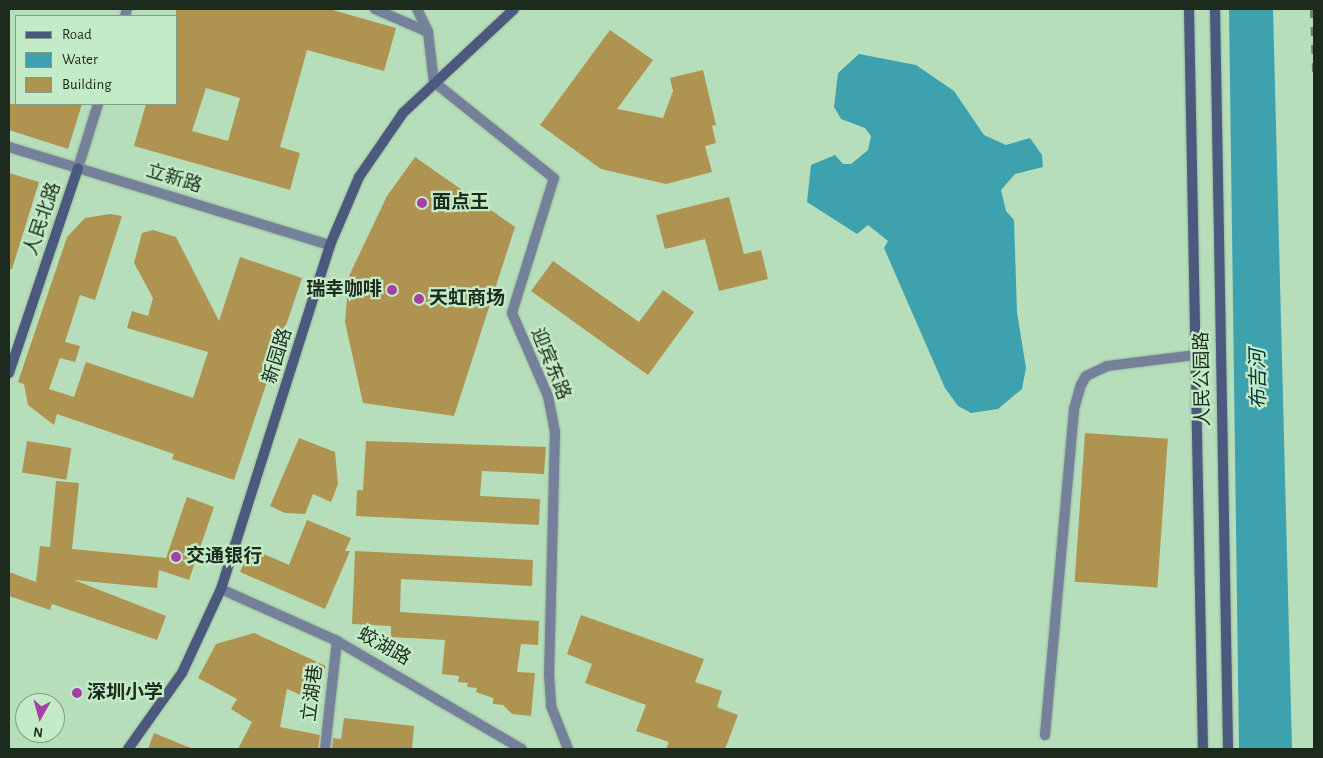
<!DOCTYPE html>
<html>
<head>
<meta charset="utf-8">
<style>
  body { margin:0 }
  #map { position:relative; width:1323px; height:758px; overflow:hidden; background:#b7deba; font-family:"Alegreya Sans","Noto Sans SC",sans-serif }
  div>[style] { position:absolute }
  .water>* { inset:0; background:#3ea1ae }
  .building>* { inset:0; background:#af9350; transform-origin:0 0 }
  .roads { filter:drop-shadow(0 0 1px #98ba9b) drop-shadow(0 0 1px #98ba9b) }
  .street>* { height:10px; margin:-5px; padding:0 5px; transform-origin:5px; border-radius:5px; background:#75809a }
  .secondary>* { height:10px; margin:-5px; padding:0 5px; transform-origin:5px; border-radius:5px; background:#4a597d }
  .rail>* { height:4px; margin-top:-2px; transform-origin:0; background:repeating-linear-gradient(90deg,#68836a 0 9px,transparent 0 18px) }
  .dots>* { width:14px; height:14px; translate:-50% -50%; box-sizing:border-box; border:2px solid #c4ebc7; border-radius:50% }
  span { translate:-50% -50%; white-space:nowrap; text-align:center; line-height:1.15; -webkit-text-stroke:4.5px #c4ebc7; paint-order:stroke }
  .street-label { font-size:19px; color:#1c2b1d }
  .poi-label { font-size:19px; color:#1c2b1d; font-weight:700 }
  .left { translate:0 -50%; text-align:left }
  .right { translate:-100% -50%; text-align:right }
  .water-label { font-size:20px; color:#04353b; font-style:italic }
  .frame { position:absolute; inset:0; border:10px solid #1c2b1d; pointer-events:none }
  .legend { position:absolute; left:15px; top:15px; width:162px; height:90px; box-sizing:border-box; background:#c4ebc7; border:1px solid #819e83; margin:0; padding:6px 9px; list-style:none; font-size:15px; color:#1c2b1d }
  .legend li { display:flex; align-items:center; gap:10px; height:25px }
  .legend b { width:25px; border:1px solid #819e83 }
  .north { position:absolute; left:15px; top:693px; width:50px; height:50px; box-sizing:border-box; background:#c4ebc7; border:1px solid #819e83; border-radius:50%; rotate:187deg; font-size:14px; font-weight:700; line-height:20px; text-align:center; color:#1c2b1d }
  .north::after { content:''; display:block; margin:auto; width:18px; height:22px; background:#a440a6; clip-path:polygon(50% 0,100% 100%,50% 72%,0 100%) }
</style>
</head>
<body>
<div id="map">
  <div class="water">
    <div style="clip-path:polygon(1229px 9px,1273px 9px,1292px 749px,1239px 749px)"></div>
    <div style="clip-path:polygon(859px 54px,916px 65px,954px 91px,984px 135px,1006px 145px,1030px 138px,1042px 155px,1043px 167px,1015px 174px,1001px 190px,1006px 211px,1014px 220px,1017px 312px,1026px 368px,1022px 389px,998px 409px,971px 413px,958px 406px,945px 388px,884px 248px,888px 241px,868px 225px,857px 234px,807px 202px,811px 165px,835px 155px,843px 164px,851px 164px,868px 150px,871px 136px,865px 128px,841px 119px,834px 107px,838px 73px)"></div>
  </div>
  <div class="building">
    <div style="clip-path:polygon(evenodd,176px 9px,329px 9px,396px 28px,384px 71px,307px 50px,280px 147px,300px 153px,290px 190px,134px 146px,146px 104px,176px 104px,176px 9px,206px 88px,240px 98px,228px 141px,192px 131px,206px 88px)"></div>
    <div style="clip-path:polygon(610px 30px,653px 60px,617px 109px,663px 118px,673px 91px,670px 78px,703px 70px,716px 125px,712px 126px,716px 143px,705px 146px,712px 172px,666px 184px,601px 169px,540px 125px)"></div>
    <div style="clip-path:polygon(9px 104px,82px 104px,68px 149px,9px 130px)"></div>
    <div style="clip-path:polygon(415px 157px,515px 227px,454px 416px,363px 403px,345px 322px,349px 276px,387px 196px)"></div>
    <div style="clip-path:polygon(9px 173px,39px 182px,12px 269px,9px 269px)"></div>
    <div style="clip-path:polygon(729px 197px,744px 254px,761px 250px,768px 279px,719px 291px,705px 239px,665px 249px,656px 215px)"></div>
    <div style="clip-path:polygon(110px 214px,122px 216px,95px 300px,80px 295px,65px 342px,80px 346px,75px 362px,60px 358px,49px 389px,74px 397px,86px 362px,193px 398px,208px 352px,127px 328px,132px 311px,148px 316px,153px 298px,134px 263px,142px 233px,153px 230px,176px 237px,219px 321px,240px 257px,302px 278px,234px 480px,172px 459px,174px 454px,57px 414px,54px 425px,28px 405px,24px 384px,18px 382px,67px 237px,85px 218px)"></div>
    <div style="clip-path:polygon(553px 261px,639px 322px,663px 290px,694px 312px,648px 375px,531px 291px)"></div>
    <div style="left:1085px;top:433px;width:83px;height:149px;rotate:4deg"></div>
    <div style="clip-path:polygon(299px 438px,335px 452px,338px 484px,331px 502px,313px 494px,305px 514px,285px 513px,270px 506px)"></div>
    <div style="left:27px;top:441px;width:45px;height:32px;rotate:9deg"></div>
    <div style="clip-path:polygon(366px 441px,546px 447px,544px 474px,482px 471px,480px 496px,540px 499px,539px 525px,356px 516px,357px 490px,363px 490px)"></div>
    <div style="clip-path:polygon(56px 481px,79px 483px,72px 549px,166px 558px,187px 497px,214px 507px,189px 580px,159px 570px,157px 588px,74px 580px,166px 616px,157px 640px,52px 604px,50px 610px,9px 596px,9px 572px,36px 582px,40px 546px,50px 547px)"></div>
    <div style="clip-path:polygon(307px 520px,351px 538px,345px 551px,350px 551px,325px 609px,240px 572px,250px 548px,289px 565px)"></div>
    <div style="clip-path:polygon(355px 551px,533px 560px,532px 586px,401px 579px,400px 612px,539px 621px,538px 645px,521px 644px,517px 672px,535px 673px,531px 716px,512px 714px,503px 705px,493px 704px,493px 698px,476px 692px,477px 688px,467px 687px,468px 683px,458px 682px,459px 676px,442px 674px,445px 640px,391px 637px,391px 626px,352px 624px)"></div>
    <div style="clip-path:polygon(581px 615px,704px 659px,695px 682px,722px 691px,717px 707px,738px 715px,725px 749px,666px 749px,669px 742px,636px 731px,646px 705px,585px 683px,592px 664px,567px 654px)"></div>
    <div style="clip-path:polygon(254px 633px,326px 666px,310px 699px,287px 689px,280px 727px,320px 735px,318px 749px,238px 749px,252px 722px,231px 709px,237px 699px,198px 678px,216px 644px)"></div>
    <div style="clip-path:polygon(344px 718px,414px 726px,412px 749px,332px 749px,333px 738px,341px 739px)"></div>
    <div style="clip-path:polygon(154px 733px,193px 749px,148px 749px)"></div>
  </div>
  <div class="roads">
    <div class="street">
      <div style="left:375px;top:9px;width:58px;rotate:23.5deg"></div>
      <div style="left:417px;top:9px;width:25px;rotate:64deg"></div>
      <div style="left:428px;top:32px;width:50px;rotate:83.2deg"></div>
      <div style="left:434px;top:82px;width:154px;rotate:38.7deg"></div>
      <div style="left:554px;top:178px;width:141px;rotate:107.3deg"></div>
      <div style="left:512px;top:313px;width:90px;rotate:66.6deg"></div>
      <div style="left:548px;top:396px;width:37px;rotate:79deg"></div>
      <div style="left:555px;top:432px;width:242px;rotate:91.4deg"></div>
      <div style="left:549px;top:674px;width:32px;rotate:86deg"></div>
      <div style="left:551px;top:706px;width:46px;rotate:68.4deg"></div>
      <div style="left:125px;top:16px;width:7px;rotate:-74deg"></div>
      <div style="left:9px;top:147px;width:336px;rotate:17deg"></div>
      <div style="left:78px;top:168px;width:67px;rotate:-72.6deg"></div>
      <div style="left:221px;top:589px;width:127px;rotate:24.1deg"></div>
      <div style="left:337px;top:641px;width:214px;rotate:30.3deg"></div>
      <div style="left:1045px;top:735px;width:327px;rotate:-84.9deg"></div>
      <div style="left:1074px;top:409px;width:25px;rotate:-74deg"></div>
      <div style="left:1081px;top:385px;width:10px;rotate:-61deg"></div>
      <div style="left:1086px;top:376px;width:23px;rotate:-25deg"></div>
      <div style="left:1107px;top:366px;width:89px;rotate:-7.1deg"></div>
      <div style="left:325px;top:749px;width:109px;rotate:-83.7deg"></div>
    </div>
    <div class="secondary">
      <div style="left:1189px;top:9px;width:740px;rotate:88.92deg"></div>
      <div style="left:1215px;top:9px;width:740px;rotate:88.99deg"></div>
      <div style="left:9px;top:373px;width:216px;rotate:-71.4deg"></div>
      <div style="left:128px;top:749px;width:93px;rotate:-54.6deg"></div>
      <div style="left:182px;top:673px;width:93px;rotate:-65.1deg"></div>
      <div style="left:221px;top:589px;width:361px;rotate:-72.4deg"></div>
      <div style="left:330px;top:245px;width:74px;rotate:-66.9deg"></div>
      <div style="left:359px;top:177px;width:78px;rotate:-55.5deg"></div>
      <div style="left:403px;top:113px;width:152px;rotate:-43.1deg"></div>
    </div>
  </div>
  <div class="rail">
    <div style="left:1312px;top:9px;width:64px;rotate:88.2deg"></div>
  </div>
  <div class="dots">
    <div style="left:422px;top:203px;background:#a440a6"></div>
    <div style="left:392px;top:290px;background:#a440a6"></div>
    <div style="left:419px;top:299px;background:#a440a6"></div>
    <div style="left:176px;top:557px;background:#a440a6"></div>
    <div style="left:77px;top:693px;background:#a440a6"></div>
  </div>
  <div class="street-label">
    <span style="left:174px;top:179px;rotate:17deg">立新路</span>
    <span style="left:43px;top:219px;rotate:-71deg">人民北路</span>
    <span style="left:278px;top:356px;rotate:-73deg">新园路</span>
    <span style="left:550px;top:364px;rotate:68deg">迎宾东路</span>
    <span style="left:1203px;top:379px;rotate:-91deg">人民公园路</span>
    <span style="left:384px;top:647px;rotate:29deg">蛟湖路</span>
    <span style="left:313px;top:693px;rotate:-83deg">立湖巷</span>
  </div>
  <div class="poi-label">
    <span class="left" style="left:432px;top:203px">面点王</span>
    <span class="right" style="left:382px;top:290px">瑞幸咖啡</span>
    <span class="left" style="left:429px;top:299px">天虹商场</span>
    <span class="left" style="left:186px;top:557px">交通银行</span>
    <span class="left" style="left:87px;top:693px">深圳小学</span>
  </div>
  <div class="water-label">
    <span style="left:1259px;top:379px;rotate:-91deg">布吉河</span>
  </div>
  <div class="frame"></div>
  <ul class="legend">
  <li><b style="height:6px;background:#4a597d"></b>Road</li>
  <li><b style="height:14px;background:#3ea1ae"></b>Water</li>
  <li><b style="height:14px;background:#af9350"></b>Building</li>
  </ul>
  <div class="north">N</div>
</div>
</body>
</html>
